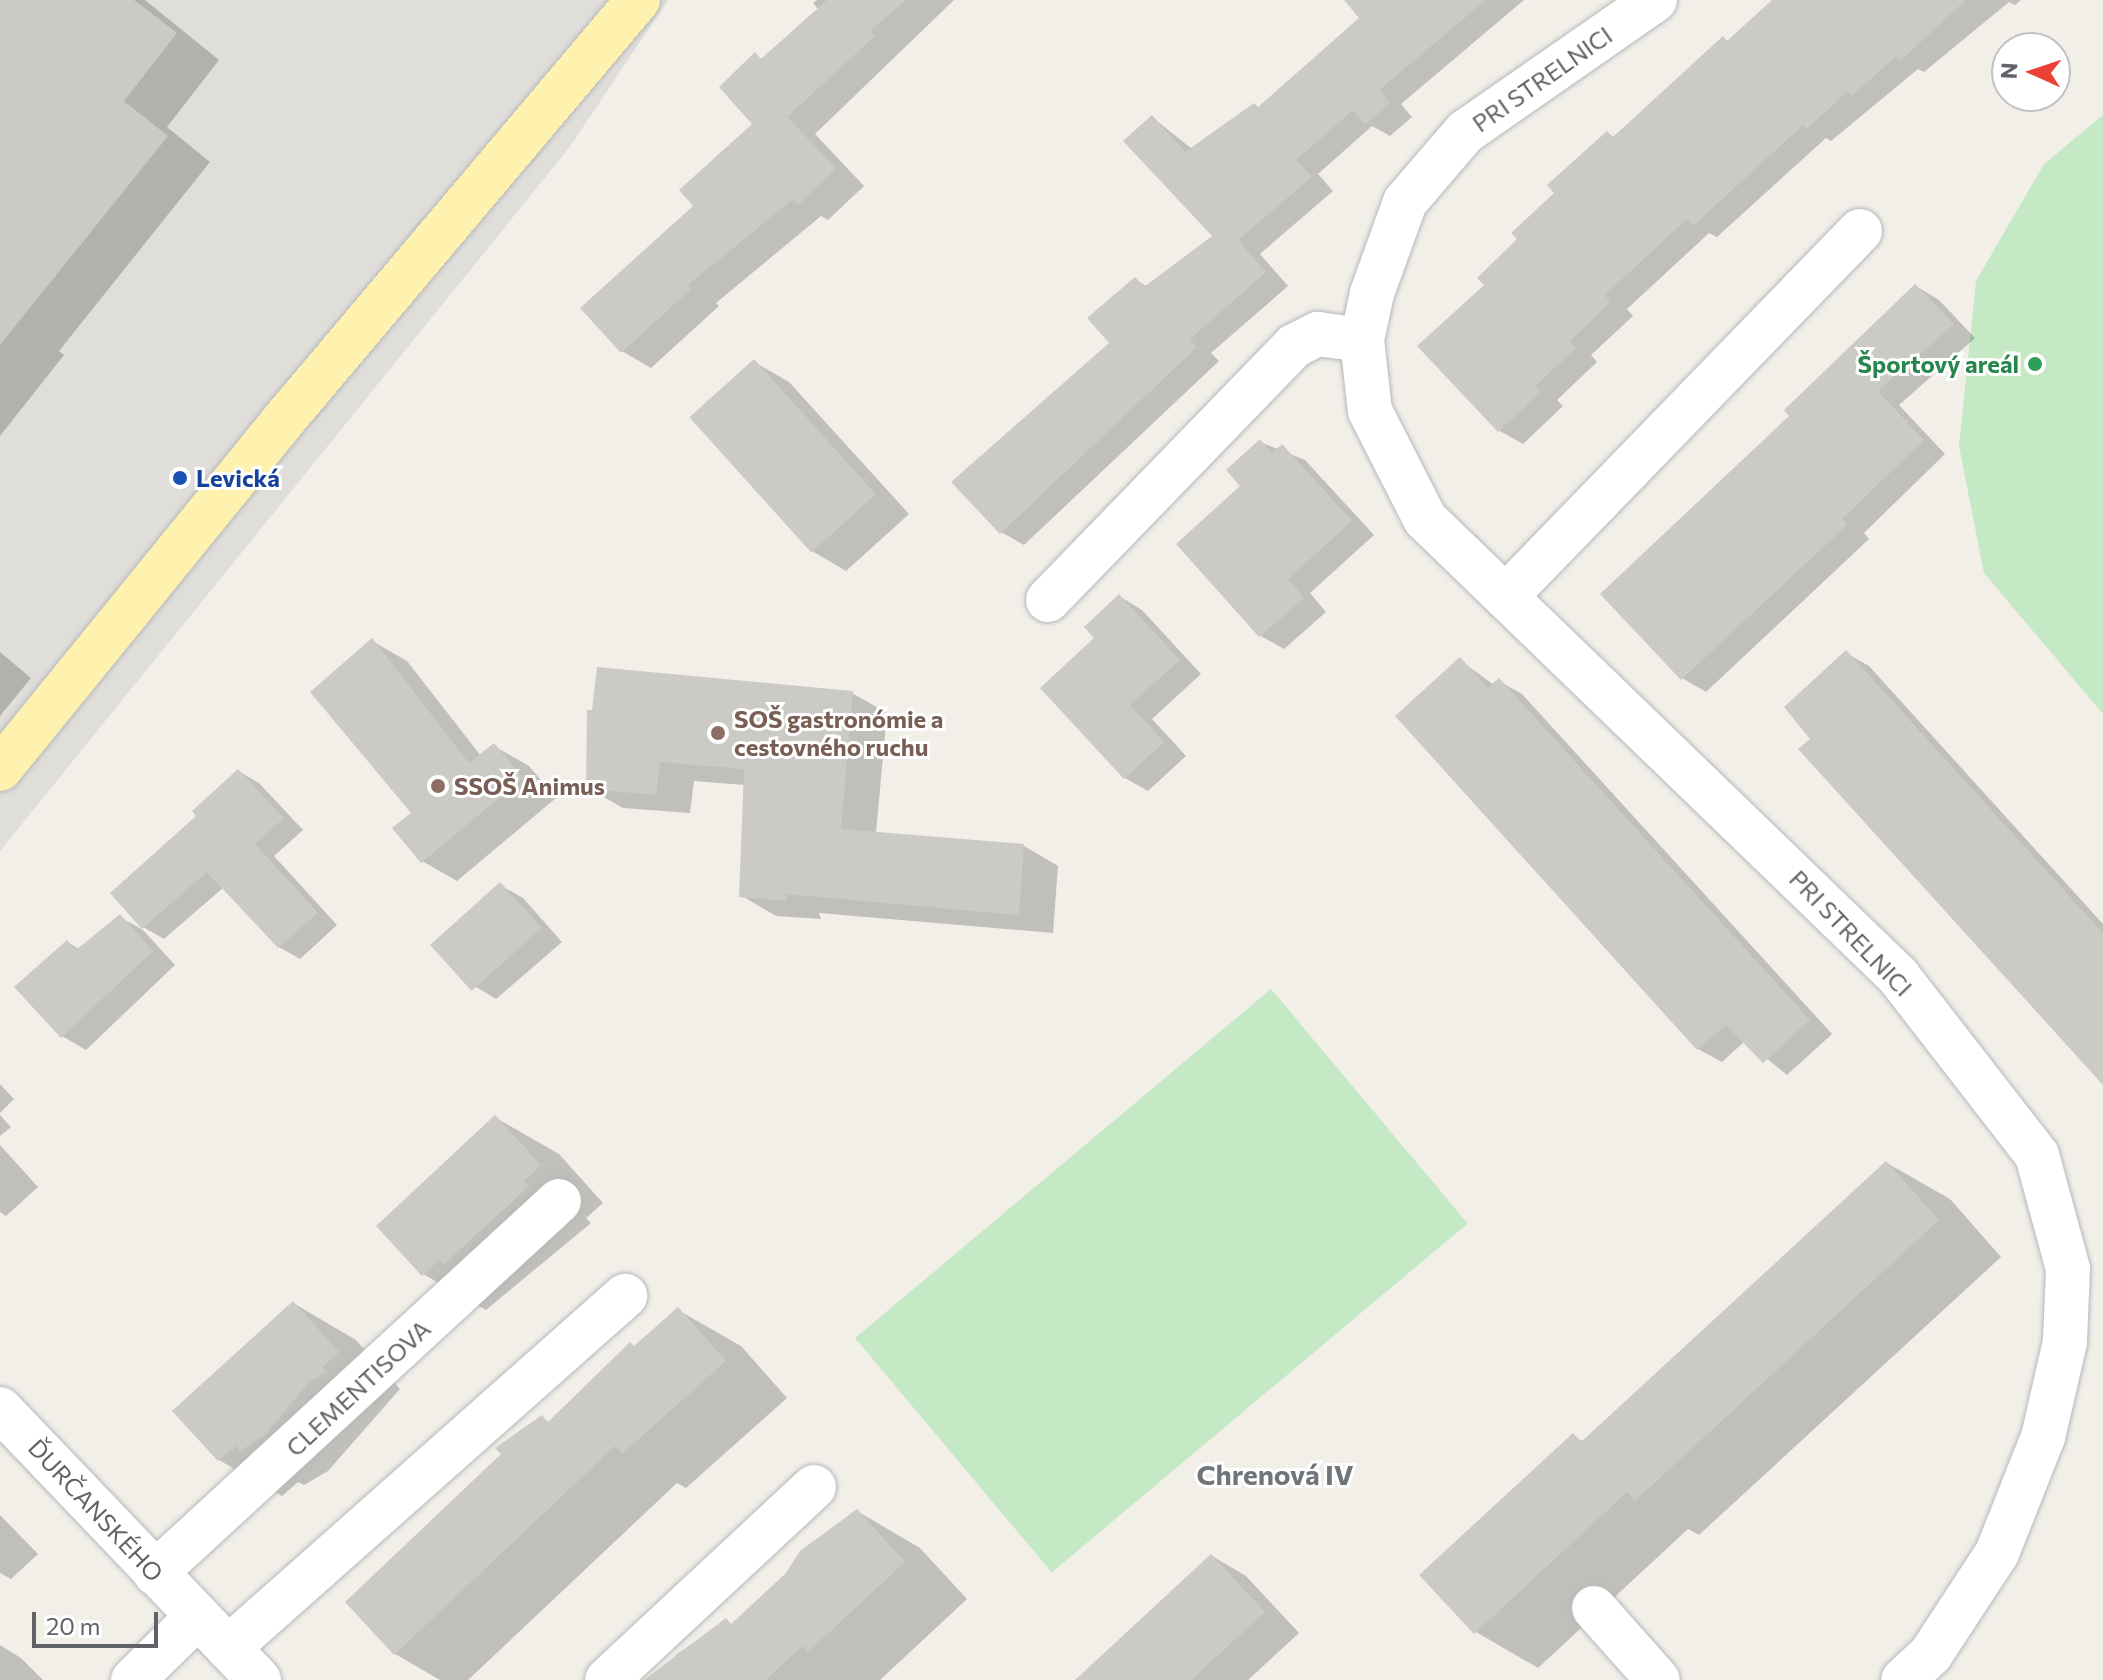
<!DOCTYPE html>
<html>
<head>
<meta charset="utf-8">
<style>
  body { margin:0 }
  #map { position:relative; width:2103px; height:1680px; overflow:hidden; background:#f1efe8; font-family:Commissioner,sans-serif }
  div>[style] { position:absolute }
  .industrial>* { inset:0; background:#e0deda }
  .green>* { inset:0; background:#c5e8c5; transform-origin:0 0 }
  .shadow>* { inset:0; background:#0003 }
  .building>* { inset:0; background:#cccac5; transform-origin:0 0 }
  .roads { filter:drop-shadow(0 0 2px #b5b8bc) drop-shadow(0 0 2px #b5b8bc) }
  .minor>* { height:44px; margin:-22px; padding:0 22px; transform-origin:22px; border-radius:22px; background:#fff }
  .major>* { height:44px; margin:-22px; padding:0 22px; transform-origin:22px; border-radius:22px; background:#fff2af }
  .dots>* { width:22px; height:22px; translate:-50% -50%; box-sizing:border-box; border:4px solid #fff; border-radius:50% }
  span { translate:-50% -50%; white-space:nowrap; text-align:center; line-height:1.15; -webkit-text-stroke:6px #fff; paint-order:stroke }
  .street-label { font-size:24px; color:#5f6368 }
  .leisure-label { font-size:24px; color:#27864d; font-weight:700 }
  .right { translate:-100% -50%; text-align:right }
  .transit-label { font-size:24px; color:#164399; font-weight:700 }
  .left { translate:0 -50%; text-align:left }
  .education-label { font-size:24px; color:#785e54; font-weight:700 }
  .quarter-label { font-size:28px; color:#70757a; font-weight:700 }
  .north { position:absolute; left:1991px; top:32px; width:80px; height:80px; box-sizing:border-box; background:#fff; border:2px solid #bfc1c3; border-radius:50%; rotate:273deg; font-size:22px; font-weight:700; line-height:32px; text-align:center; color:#5f6368 }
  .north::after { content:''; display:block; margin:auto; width:28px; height:36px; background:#ea4335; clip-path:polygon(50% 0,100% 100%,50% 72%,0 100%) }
  .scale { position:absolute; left:32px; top:1612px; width:126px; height:36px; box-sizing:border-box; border:4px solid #5f6368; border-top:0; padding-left:10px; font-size:24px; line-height:28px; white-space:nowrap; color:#5f6368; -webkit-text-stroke:6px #fff; paint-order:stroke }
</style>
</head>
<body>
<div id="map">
  <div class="industrial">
    <div style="clip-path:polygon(0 0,668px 0,569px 148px,0 851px)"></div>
  </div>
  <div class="green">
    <div style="clip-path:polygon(2103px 115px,2103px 714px,1984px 573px,1959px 446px,1976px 281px,2044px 164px)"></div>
    <div style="left:1271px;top:989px;width:306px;height:543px;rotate:50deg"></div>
  </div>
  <div class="shadow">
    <div style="clip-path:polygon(0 0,145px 0,219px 60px,167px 127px,210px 162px,59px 351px,64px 355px,0 436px)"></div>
    <div style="clip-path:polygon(817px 0,954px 0,815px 134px,864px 186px,828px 220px,821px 216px,716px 303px,719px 306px,651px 368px,622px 351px,695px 206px,755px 124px,755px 55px,764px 60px,819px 10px,813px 3px)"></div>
    <div style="clip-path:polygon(1346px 0,1524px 0,1401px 104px,1412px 117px,1390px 136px,1372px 126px,1318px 174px,1333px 191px,1260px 254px,1288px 286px,1211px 353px,1219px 361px,1024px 545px,1001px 532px,1111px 343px,1136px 280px,1148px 287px,1215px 237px,1152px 117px,1192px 149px,1259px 108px,1361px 18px)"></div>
    <div style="clip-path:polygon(1780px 0,2021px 0,2015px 5px,2009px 2px,1924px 72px,1918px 69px,1831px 141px,1826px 138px,1717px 237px,1709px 233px,1627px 309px,1633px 316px,1591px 355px,1597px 362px,1557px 400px,1563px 406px,1523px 444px,1500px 431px,1420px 346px,1487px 285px,1607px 133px,1615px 138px,1723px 38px,1729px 42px)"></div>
    <div style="clip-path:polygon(1916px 286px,1939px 300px,1975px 338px,1899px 405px,1945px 454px,1864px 533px,1869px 539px,1706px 692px,1682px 678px)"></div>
    <div style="clip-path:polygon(754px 362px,789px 382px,909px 514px,846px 571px,812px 551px)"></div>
    <div style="clip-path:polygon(1260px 442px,1305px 460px,1374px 535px,1310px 593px,1326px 612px,1284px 649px,1261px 636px,1243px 486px)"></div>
    <div style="clip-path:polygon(1119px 596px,1142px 610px,1201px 674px,1152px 719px,1186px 756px,1148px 791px,1125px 778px,1097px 638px)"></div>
    <div style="clip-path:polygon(372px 641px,407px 661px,481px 756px,494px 746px,529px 766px,556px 798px,457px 881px,422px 861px)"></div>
    <div style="clip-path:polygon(0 652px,31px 678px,0 716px)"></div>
    <div style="clip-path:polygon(1846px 653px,1869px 666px,2103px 924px,2103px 1082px,1812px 739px)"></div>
    <div style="clip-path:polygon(1460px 660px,1494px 685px,1499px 681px,1522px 694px,1832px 1034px,1787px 1075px,1745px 1041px,1722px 1062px,1698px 1049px)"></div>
    <div style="clip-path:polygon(852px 693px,887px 713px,876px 833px,1024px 846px,1058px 866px,1053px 933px,819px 913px,821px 919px,776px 916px,742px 896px,744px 785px,694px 781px,690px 813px,623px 808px,588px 788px)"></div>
    <div style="clip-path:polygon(238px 771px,259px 783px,303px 830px,274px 856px,337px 925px,300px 959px,279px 947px,224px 887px,164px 939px,143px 927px,199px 816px)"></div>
    <div style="clip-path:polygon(500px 885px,523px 898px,562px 942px,496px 999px,473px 985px)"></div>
    <div style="clip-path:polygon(120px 917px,143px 930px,175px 965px,86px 1050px,62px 1036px,67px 942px,79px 949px)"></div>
    <div style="clip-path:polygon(0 1084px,14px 1099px,0 1113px)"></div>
    <div style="clip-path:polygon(0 1115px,11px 1127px,0 1136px)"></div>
    <div style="clip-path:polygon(496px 1118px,559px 1154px,603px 1203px,586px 1218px,591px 1223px,486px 1310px,423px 1274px)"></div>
    <div style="clip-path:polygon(0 1145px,38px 1187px,6px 1216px,0 1212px)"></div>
    <div style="clip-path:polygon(1887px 1163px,1950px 1199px,2001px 1257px,1699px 1535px,1688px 1529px,1538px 1668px,1476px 1632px,1573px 1436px,1584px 1442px)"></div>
    <div style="clip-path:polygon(293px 1303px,356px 1340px,400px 1389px,328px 1471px,304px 1485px,298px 1482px,282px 1496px,219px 1460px)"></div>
    <div style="clip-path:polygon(678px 1310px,741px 1346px,787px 1398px,686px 1488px,677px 1483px,468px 1680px,440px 1680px,395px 1654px,542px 1418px,550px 1423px)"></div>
    <div style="clip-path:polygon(857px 1511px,920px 1548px,967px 1599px,880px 1680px,655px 1680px,677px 1654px,726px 1621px,733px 1625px)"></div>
    <div style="clip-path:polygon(0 1515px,38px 1554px,11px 1579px,0 1573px)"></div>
    <div style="clip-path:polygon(1212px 1556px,1246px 1576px,1299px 1633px,1248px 1680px,1078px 1680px)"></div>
    <div style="clip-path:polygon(0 1645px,21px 1658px,43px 1680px,0 1680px)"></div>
  </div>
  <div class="building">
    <div style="clip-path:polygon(0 0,134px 0,177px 33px,124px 101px,168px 136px,0 345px)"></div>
    <div style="clip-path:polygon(827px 0,906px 0,870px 31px,875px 36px,787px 117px,836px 168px,798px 205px,792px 200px,688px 285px,691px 289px,621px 353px,580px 308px,693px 206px,679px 190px,752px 124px,719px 87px,755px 52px,761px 59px)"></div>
    <div style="clip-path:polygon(1344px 0,1486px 0,1379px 90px,1390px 103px,1365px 124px,1353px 110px,1296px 160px,1312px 177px,1238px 240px,1266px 272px,1190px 339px,1197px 347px,1000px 534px,951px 482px,1109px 343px,1087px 318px,1135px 277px,1144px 287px,1212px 236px,1123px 141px,1152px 115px,1185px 152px,1254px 103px,1258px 107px,1359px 18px)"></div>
    <div style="clip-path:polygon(1772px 0,1966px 0,1900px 61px,1896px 56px,1852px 96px,1848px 91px,1807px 129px,1803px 125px,1693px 226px,1687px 219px,1648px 255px,1605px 295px,1610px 302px,1570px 341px,1576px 348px,1535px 386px,1541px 392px,1498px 432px,1417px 346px,1484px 285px,1477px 278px,1517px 239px,1511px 233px,1554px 193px,1547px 185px,1607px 131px,1613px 137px,1723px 36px,1727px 41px)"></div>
    <div style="clip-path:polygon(1915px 284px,1954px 324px,1878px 391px,1924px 440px,1842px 519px,1847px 525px,1681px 680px,1600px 594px,1789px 416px,1784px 410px)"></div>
    <div style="left:754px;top:359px;width:182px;height:87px;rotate:48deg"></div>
    <div style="clip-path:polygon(1260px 439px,1272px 453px,1282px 444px,1352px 521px,1288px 579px,1304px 598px,1259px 637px,1176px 544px,1240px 486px,1226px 470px)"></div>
    <div style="clip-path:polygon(1119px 594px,1180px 660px,1130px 705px,1164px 742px,1124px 779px,1040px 688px,1094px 638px,1084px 627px)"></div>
    <div style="clip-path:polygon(372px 638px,469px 763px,494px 743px,523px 778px,421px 863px,392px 828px,411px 813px,310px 692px)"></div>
    <div style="clip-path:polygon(1846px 650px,2103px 933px,2103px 1085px,1798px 749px,1810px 739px,1784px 707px)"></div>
    <div style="clip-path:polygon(1460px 657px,1488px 688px,1499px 678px,1810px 1020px,1763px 1063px,1726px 1025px,1697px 1050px,1395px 716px)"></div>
    <div style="clip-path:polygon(597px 667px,853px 691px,841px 829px,1024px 844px,1019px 915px,786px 894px,787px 901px,739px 897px,744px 769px,660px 762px,656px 795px,586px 789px,587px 710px,592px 710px)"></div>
    <div style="clip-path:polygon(238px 769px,284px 818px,255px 844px,318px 913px,278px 948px,207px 872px,142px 929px,110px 893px,196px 816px,192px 811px)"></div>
    <div style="left:500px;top:882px;width:62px;height:94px;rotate:48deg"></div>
    <div style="clip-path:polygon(120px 914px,153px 951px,61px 1038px,14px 987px,67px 940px,76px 950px)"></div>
    <div style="clip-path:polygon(495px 1115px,541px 1165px,524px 1181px,529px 1186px,443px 1265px,439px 1260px,422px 1276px,376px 1226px)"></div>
    <div style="clip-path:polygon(1886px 1161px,1939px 1220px,1635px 1501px,1627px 1492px,1474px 1634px,1419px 1575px,1573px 1433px,1581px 1442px)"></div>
    <div style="clip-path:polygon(293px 1301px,339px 1352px,322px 1367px,326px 1372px,309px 1382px,264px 1436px,240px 1451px,236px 1446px,218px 1461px,172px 1411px)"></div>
    <div style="clip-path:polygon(678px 1307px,726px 1361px,622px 1454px,615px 1446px,394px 1655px,345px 1602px,501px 1454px,495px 1448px,542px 1415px,548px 1422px,630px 1342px,634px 1346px)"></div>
    <div style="clip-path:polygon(857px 1509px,905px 1562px,808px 1652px,802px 1646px,766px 1680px,644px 1680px,726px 1618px,731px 1624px,786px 1573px,800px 1551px)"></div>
    <div style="clip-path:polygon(1211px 1554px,1265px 1612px,1191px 1680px,1075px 1680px)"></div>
  </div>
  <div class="roads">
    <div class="minor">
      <div style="left:1655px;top:0;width:231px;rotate:145.2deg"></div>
      <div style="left:1465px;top:132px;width:92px;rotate:130.6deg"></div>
      <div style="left:1405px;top:202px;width:97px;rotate:109.9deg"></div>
      <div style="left:1372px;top:293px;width:48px;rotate:102deg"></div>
      <div style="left:1362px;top:340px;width:71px;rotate:83.6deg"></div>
      <div style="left:1370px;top:411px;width:121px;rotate:63deg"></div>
      <div style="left:1425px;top:519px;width:658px;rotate:44.01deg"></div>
      <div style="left:1898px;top:976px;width:227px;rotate:52.2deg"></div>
      <div style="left:2037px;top:1155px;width:118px;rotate:74.8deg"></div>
      <div style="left:2068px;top:1269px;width:73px;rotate:92.4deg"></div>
      <div style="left:2065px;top:1342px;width:98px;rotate:103deg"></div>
      <div style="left:2043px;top:1437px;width:125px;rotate:111.6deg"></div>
      <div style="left:1997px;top:1553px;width:121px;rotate:123.2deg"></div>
      <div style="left:1931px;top:1654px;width:38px;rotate:137deg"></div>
      <div style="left:1507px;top:595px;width:507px;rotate:-45.88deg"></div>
      <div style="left:1048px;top:600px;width:354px;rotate:-45.9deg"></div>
      <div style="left:1294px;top:346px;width:27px;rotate:-27deg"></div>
      <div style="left:1318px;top:334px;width:44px;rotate:7.8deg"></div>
      <div style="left:0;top:1409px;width:375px;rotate:46.3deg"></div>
      <div style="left:155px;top:1573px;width:549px;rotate:-42.64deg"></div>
      <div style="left:1594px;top:1608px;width:96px;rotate:48.4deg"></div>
      <div style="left:228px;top:1648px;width:531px;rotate:-41.56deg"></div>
      <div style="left:133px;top:1680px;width:90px;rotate:-44.5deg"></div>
      <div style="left:607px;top:1680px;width:283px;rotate:-43deg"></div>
    </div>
    <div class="major">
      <div style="left:0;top:769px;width:447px;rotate:-50.9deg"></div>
      <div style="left:282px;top:422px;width:552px;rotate:-49.85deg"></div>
    </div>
  </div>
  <div class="dots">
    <div style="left:2035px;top:364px;background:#2e9e5b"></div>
    <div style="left:180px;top:478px;background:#1a4fb4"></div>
    <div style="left:718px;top:733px;background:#8d6e63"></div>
    <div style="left:438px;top:786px;background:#8d6e63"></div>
  </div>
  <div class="street-label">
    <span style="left:1542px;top:79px;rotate:-35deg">PRI STRELNICI</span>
    <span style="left:1851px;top:933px;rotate:46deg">PRI STRELNICI</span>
    <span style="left:358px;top:1388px;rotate:-43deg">CLEMENTISOVA</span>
    <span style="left:96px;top:1510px;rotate:47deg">ĎURČANSKÉHO</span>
  </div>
  <div class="leisure-label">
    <span class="right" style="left:2019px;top:364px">Športový areál</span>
  </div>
  <div class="transit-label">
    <span class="left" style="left:196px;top:478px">Levická</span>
  </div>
  <div class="education-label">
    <span class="left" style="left:734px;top:733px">SOŠ gastronómie a<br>cestovného ruchu</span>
    <span class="left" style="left:454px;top:786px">SSOŠ Animus</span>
  </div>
  <div class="quarter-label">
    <span style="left:1275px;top:1474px">Chrenová IV</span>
  </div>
  <div class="north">N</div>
  <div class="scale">20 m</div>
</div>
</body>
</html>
